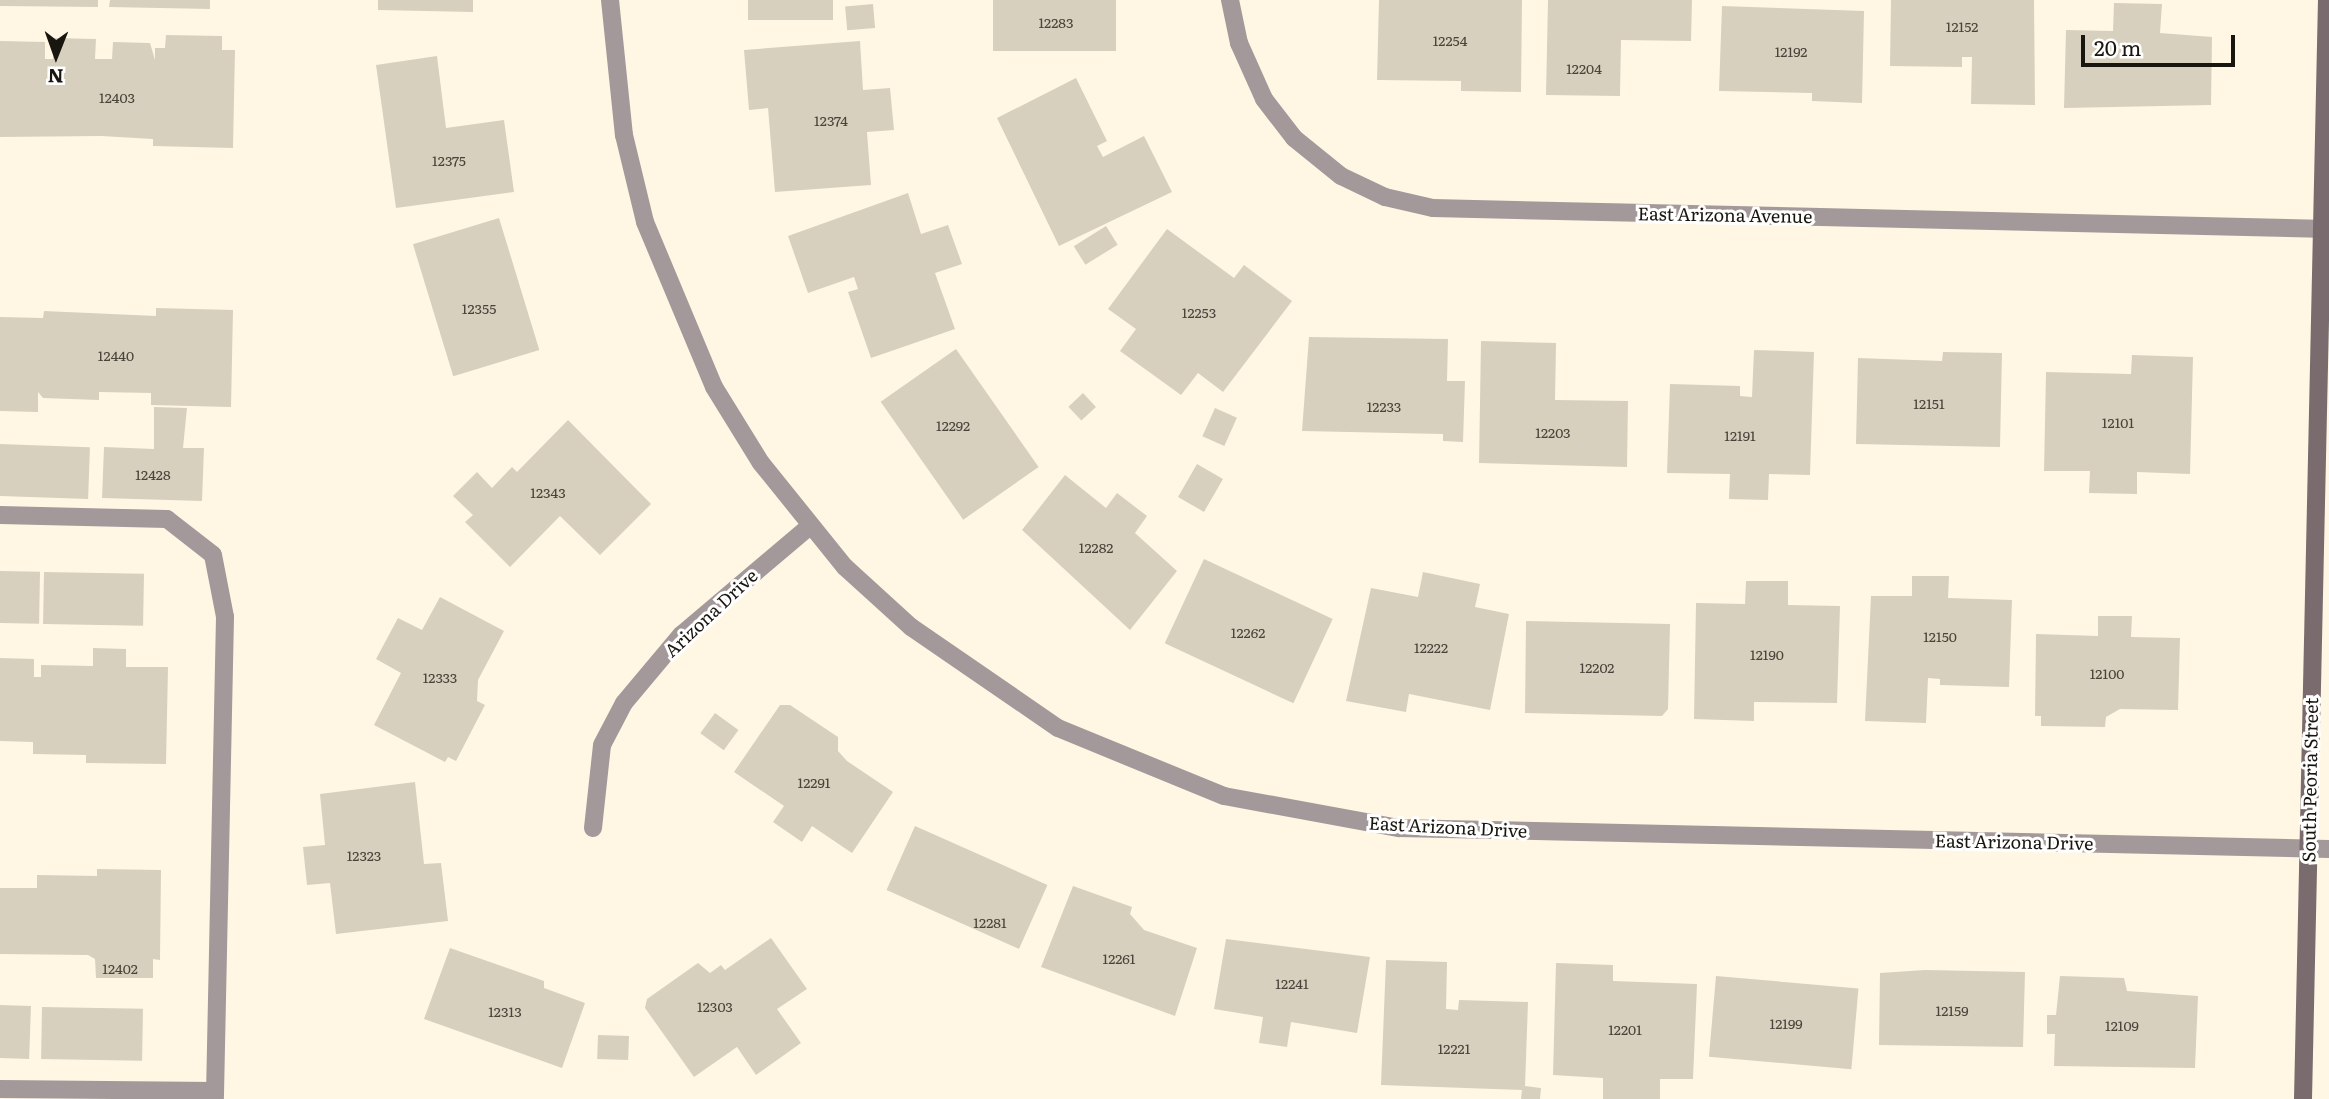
<!DOCTYPE html>
<html>
<head>
<meta charset="utf-8">
<style>
  body { margin:0 }
  #map { position:relative; width:2329px; height:1099px; overflow:hidden; background:#fff7e4; font-family:Literata,serif }
  div>[style] { position:absolute }
  .building>* { inset:0; background:#d8d0be; transform-origin:0 0 }
  .service>* { height:18px; margin:-9px; padding:0 9px; transform-origin:9px; border-radius:9px; background:#a3999a }
  .minor>* { height:18px; margin:-9px; padding:0 9px; transform-origin:9px; border-radius:9px; background:#a3999a }
  .secondary>* { height:18px; margin:-9px; padding:0 9px; transform-origin:9px; border-radius:9px; background:#7a6c6e }
  span { translate:-50% -50%; white-space:nowrap; text-align:center; line-height:1.15; -webkit-text-stroke:6px #fff; paint-order:stroke }
  .number-label { font-size:14px; color:#49443b }
  .number-label span { -webkit-text-stroke-width:0 }
  .street-label { font-size:18px; color:#19160f }
  .north { position:absolute; left:21px; top:21px; width:70px; height:70px; -webkit-text-stroke:5px #fff; paint-order:stroke; rotate:181deg; font-size:19px; font-weight:700; line-height:28px; text-align:center; color:#19160f }
  .north::after { content:''; display:block; margin:auto; width:24px; height:32px; background:#19160f; clip-path:polygon(50% 0,100% 100%,50% 72%,0 100%) }
  .scale { position:absolute; left:2081px; top:35px; width:154px; height:32px; box-sizing:border-box; border:4px solid #19160f; border-top:0; padding-left:9px; font-size:21px; line-height:24px; white-space:nowrap; color:#19160f; -webkit-text-stroke:5px #fff; paint-order:stroke }
</style>
</head>
<body>
<div id="map">
  <div class="building">
    <div style="clip-path:polygon(0 0,98px 0,98px 7px,0 6px)"></div>
    <div style="clip-path:polygon(110px 0,210px 0,210px 9px,109px 7px)"></div>
    <div style="clip-path:polygon(378px 0,473px 0,473px 12px,378px 10px)"></div>
    <div style="left:748px;top:0;width:85px;height:20px"></div>
    <div style="left:993px;top:0;width:123px;height:51px"></div>
    <div style="clip-path:polygon(1379px 0,1522px 0,1521px 92px,1461px 91px,1461px 81px,1377px 80px)"></div>
    <div style="clip-path:polygon(1548px 0,1692px 0,1691px 41px,1621px 40px,1620px 96px,1546px 95px)"></div>
    <div style="clip-path:polygon(1891px 0,2034px 0,2035px 105px,1971px 104px,1972px 57px,1962px 57px,1962px 67px,1890px 66px)"></div>
    <div style="clip-path:polygon(2114px 3px,2162px 4px,2160px 33px,2212px 37px,2211px 105px,2064px 108px,2066px 30px,2113px 31px)"></div>
    <div style="left:873px;top:4px;width:24px;height:28px;rotate:85deg"></div>
    <div style="clip-path:polygon(1722px 6px,1864px 11px,1862px 103px,1812px 101px,1812px 93px,1719px 91px)"></div>
    <div style="clip-path:polygon(166px 35px,222px 36px,222px 50px,235px 50px,233px 148px,153px 146px,153px 139px,101px 136px,0 137px,0 41px,45px 42px,45px 59px,53px 59px,53px 38px,96px 39px,95px 59px,112px 59px,113px 42px,150px 43px,155px 60px,155px 48px,165px 48px)"></div>
    <div style="clip-path:polygon(860px 41px,863px 90px,890px 88px,894px 130px,867px 132px,871px 185px,775px 192px,768px 108px,749px 110px,744px 50px)"></div>
    <div style="clip-path:polygon(437px 56px,446px 128px,504px 120px,514px 192px,396px 208px,376px 65px)"></div>
    <div style="clip-path:polygon(1076px 78px,1107px 141px,1097px 146px,1103px 157px,1144px 136px,1172px 192px,1059px 246px,997px 118px)"></div>
    <div style="clip-path:polygon(908px 193px,921px 234px,948px 225px,962px 264px,935px 273px,955px 329px,871px 358px,848px 292px,858px 289px,854px 277px,808px 293px,788px 236px)"></div>
    <div style="left:499px;top:218px;width:138px;height:90px;rotate:73deg"></div>
    <div style="left:1106px;top:226px;width:22px;height:38px;rotate:58deg"></div>
    <div style="clip-path:polygon(1167px 229px,1234px 278px,1244px 265px,1292px 301px,1223px 392px,1198px 373px,1181px 395px,1120px 351px,1136px 329px,1108px 309px)"></div>
    <div style="clip-path:polygon(156px 308px,233px 310px,231px 407px,151px 405px,151px 393px,99px 392px,99px 400px,43px 398px,38px 392px,38px 412px,0 411px,0 317px,43px 318px,44px 311px,156px 316px)"></div>
    <div style="clip-path:polygon(1309px 337px,1448px 339px,1447px 381px,1465px 381px,1463px 442px,1443px 441px,1443px 434px,1302px 431px)"></div>
    <div style="clip-path:polygon(1481px 341px,1556px 343px,1555px 400px,1628px 401px,1627px 467px,1479px 463px)"></div>
    <div style="left:956px;top:349px;width:144px;height:92px;rotate:55deg"></div>
    <div style="clip-path:polygon(1754px 350px,1814px 352px,1810px 475px,1769px 474px,1768px 500px,1729px 499px,1730px 474px,1667px 473px,1670px 384px,1740px 386px,1740px 396px,1752px 397px)"></div>
    <div style="clip-path:polygon(1943px 352px,2002px 353px,2000px 447px,1856px 444px,1858px 358px,1942px 361px)"></div>
    <div style="clip-path:polygon(2132px 355px,2193px 357px,2190px 474px,2137px 472px,2137px 494px,2089px 493px,2090px 471px,2044px 471px,2046px 372px,2131px 374px)"></div>
    <div style="left:1083px;top:393px;width:19px;height:20px;rotate:47deg"></div>
    <div style="clip-path:polygon(154px 407px,187px 408px,183px 448px,204px 448px,202px 501px,102px 498px,104px 447px,154px 449px)"></div>
    <div style="left:1215px;top:408px;width:24px;height:31px;rotate:24deg"></div>
    <div style="clip-path:polygon(568px 420px,651px 504px,600px 555px,560px 516px,510px 567px,465px 522px,473px 515px,453px 496px,477px 472px,492px 488px,512px 467px,517px 472px)"></div>
    <div style="left:0;top:444px;width:90px;height:52px;rotate:2deg"></div>
    <div style="left:1197px;top:464px;width:30px;height:38px;rotate:30deg"></div>
    <div style="clip-path:polygon(1065px 475px,1106px 508px,1117px 493px,1147px 516px,1135px 533px,1177px 571px,1130px 630px,1022px 530px)"></div>
    <div style="left:1204px;top:559px;width:142px;height:93px;rotate:25deg"></div>
    <div style="left:0;top:571px;width:40px;height:52px;rotate:1deg"></div>
    <div style="left:44px;top:572px;width:100px;height:52px;rotate:1deg"></div>
    <div style="clip-path:polygon(1423px 572px,1480px 584px,1475px 607px,1509px 614px,1490px 710px,1409px 694px,1406px 712px,1346px 701px,1371px 588px,1418px 597px)"></div>
    <div style="clip-path:polygon(1912px 576px,1949px 576px,1948px 598px,2012px 600px,2009px 687px,1940px 685px,1940px 679px,1928px 678px,1926px 723px,1865px 721px,1871px 596px,1912px 596px)"></div>
    <div style="clip-path:polygon(1746px 581px,1788px 581px,1788px 605px,1840px 606px,1837px 703px,1754px 702px,1754px 721px,1694px 719px,1696px 603px,1745px 604px)"></div>
    <div style="clip-path:polygon(440px 597px,504px 631px,478px 680px,477px 701px,485px 705px,456px 761px,448px 757px,445px 762px,374px 725px,401px 673px,376px 659px,398px 618px,422px 630px)"></div>
    <div style="clip-path:polygon(2098px 616px,2132px 616px,2131px 637px,2180px 638px,2178px 710px,2120px 709px,2106px 717px,2105px 727px,2041px 726px,2041px 716px,2035px 716px,2036px 634px,2098px 636px)"></div>
    <div style="clip-path:polygon(1526px 621px,1670px 624px,1668px 709px,1662px 716px,1525px 713px)"></div>
    <div style="clip-path:polygon(93px 648px,126px 649px,126px 667px,168px 667px,166px 764px,86px 763px,86px 755px,33px 754px,33px 742px,0 741px,0 658px,34px 659px,34px 677px,41px 677px,41px 665px,93px 666px)"></div>
    <div style="clip-path:polygon(780px 705px,790px 705px,838px 737px,838px 751px,847px 761px,893px 792px,852px 853px,812px 826px,802px 842px,773px 822px,784px 806px,734px 772px)"></div>
    <div style="left:715px;top:713px;width:29px;height:25px;rotate:36deg"></div>
    <div style="clip-path:polygon(415px 782px,424px 864px,441px 863px,448px 921px,336px 934px,330px 883px,307px 885px,303px 847px,325px 845px,320px 794px)"></div>
    <div style="left:915px;top:826px;width:145px;height:70px;rotate:24deg"></div>
    <div style="clip-path:polygon(97px 869px,161px 870px,160px 960px,153px 959px,153px 978px,96px 978px,95px 959px,88px 955px,0 954px,0 888px,37px 888px,37px 875px,97px 876px)"></div>
    <div style="clip-path:polygon(1073px 886px,1132px 907px,1130px 914px,1144px 930px,1197px 948px,1175px 1016px,1041px 967px)"></div>
    <div style="clip-path:polygon(771px 938px,807px 989px,777px 1009px,801px 1043px,756px 1075px,737px 1047px,694px 1077px,645px 1008px,647px 999px,698px 963px,710px 973px,721px 965px,725px 970px)"></div>
    <div style="clip-path:polygon(1226px 939px,1370px 957px,1357px 1033px,1291px 1022px,1287px 1047px,1259px 1043px,1263px 1017px,1214px 1009px)"></div>
    <div style="clip-path:polygon(450px 948px,544px 981px,544px 988px,585px 1003px,562px 1068px,424px 1019px)"></div>
    <div style="clip-path:polygon(1386px 960px,1447px 962px,1446px 1009px,1458px 1010px,1459px 1000px,1528px 1002px,1525px 1086px,1541px 1088px,1540px 1099px,1521px 1099px,1522px 1090px,1381px 1085px)"></div>
    <div style="clip-path:polygon(1556px 963px,1613px 965px,1613px 981px,1697px 984px,1693px 1079px,1660px 1079px,1660px 1099px,1603px 1099px,1603px 1078px,1553px 1075px)"></div>
    <div style="clip-path:polygon(1925px 970px,2025px 972px,2023px 1047px,1879px 1045px,1880px 973px)"></div>
    <div style="left:1716px;top:976px;width:143px;height:81px;rotate:5deg"></div>
    <div style="clip-path:polygon(2060px 976px,2124px 978px,2127px 991px,2198px 996px,2195px 1068px,2054px 1066px,2055px 1034px,2047px 1034px,2047px 1015px,2056px 1015px)"></div>
    <div style="left:0;top:1005px;width:31px;height:53px;rotate:2deg"></div>
    <div style="left:42px;top:1007px;width:101px;height:52px;rotate:1deg"></div>
    <div style="left:598px;top:1035px;width:31px;height:24px;rotate:2deg"></div>
  </div>
  <div class="service">
    <div style="left:0;top:515px;width:167px;rotate:1.4deg"></div>
    <div style="left:167px;top:519px;width:58px;rotate:38deg"></div>
    <div style="left:213px;top:555px;width:63px;rotate:79deg"></div>
    <div style="left:225px;top:617px;width:482px;rotate:91.2deg"></div>
    <div style="left:0;top:1089px;width:215px;rotate:0.5deg"></div>
  </div>
  <div class="minor">
    <div style="left:610px;top:0;width:136px;rotate:84.1deg"></div>
    <div style="left:624px;top:135px;width:89px;rotate:76.4deg"></div>
    <div style="left:645px;top:222px;width:179px;rotate:67.3deg"></div>
    <div style="left:714px;top:387px;width:89px;rotate:58.3deg"></div>
    <div style="left:761px;top:463px;width:134px;rotate:51.1deg"></div>
    <div style="left:845px;top:567px;width:89px;rotate:42.3deg"></div>
    <div style="left:911px;top:627px;width:178px;rotate:34.5deg"></div>
    <div style="left:1058px;top:728px;width:179px;rotate:22.3deg"></div>
    <div style="left:1224px;top:796px;width:178px;rotate:10.4deg"></div>
    <div style="left:1399px;top:828px;width:930px;rotate:1.29deg"></div>
    <div style="left:1230px;top:0;width:44px;rotate:78.2deg"></div>
    <div style="left:1239px;top:43px;width:61px;rotate:65.9deg"></div>
    <div style="left:1264px;top:99px;width:49px;rotate:52.4deg"></div>
    <div style="left:1294px;top:138px;width:60px;rotate:39deg"></div>
    <div style="left:1341px;top:176px;width:49px;rotate:25.5deg"></div>
    <div style="left:1385px;top:197px;width:49px;rotate:12.9deg"></div>
    <div style="left:1433px;top:208px;width:896px;rotate:1.34deg"></div>
    <div style="left:593px;top:828px;width:83px;rotate:-83.8deg"></div>
    <div style="left:602px;top:745px;width:47px;rotate:-62.4deg"></div>
    <div style="left:624px;top:703px;width:89px;rotate:-50deg"></div>
    <div style="left:681px;top:635px;width:169px;rotate:-40.2deg"></div>
  </div>
  <div class="secondary">
    <div style="left:2303px;top:1099px;width:1099px;rotate:-88.75deg"></div>
  </div>
  <div class="number-label">
    <span style="left:1056px;top:22px">12283</span>
    <span style="left:1962px;top:26px">12152</span>
    <span style="left:1450px;top:40px">12254</span>
    <span style="left:1791px;top:51px">12192</span>
    <span style="left:1584px;top:68px">12204</span>
    <span style="left:117px;top:97px">12403</span>
    <span style="left:831px;top:120px">12374</span>
    <span style="left:449px;top:160px">12375</span>
    <span style="left:479px;top:308px">12355</span>
    <span style="left:1199px;top:312px">12253</span>
    <span style="left:116px;top:355px">12440</span>
    <span style="left:1929px;top:403px">12151</span>
    <span style="left:1384px;top:406px">12233</span>
    <span style="left:2118px;top:422px">12101</span>
    <span style="left:953px;top:425px">12292</span>
    <span style="left:1553px;top:432px">12203</span>
    <span style="left:1740px;top:435px">12191</span>
    <span style="left:153px;top:474px">12428</span>
    <span style="left:548px;top:492px">12343</span>
    <span style="left:1096px;top:547px">12282</span>
    <span style="left:1248px;top:632px">12262</span>
    <span style="left:1940px;top:636px">12150</span>
    <span style="left:1431px;top:647px">12222</span>
    <span style="left:1767px;top:654px">12190</span>
    <span style="left:1597px;top:667px">12202</span>
    <span style="left:2107px;top:673px">12100</span>
    <span style="left:440px;top:677px">12333</span>
    <span style="left:814px;top:782px">12291</span>
    <span style="left:364px;top:855px">12323</span>
    <span style="left:990px;top:922px">12281</span>
    <span style="left:1119px;top:958px">12261</span>
    <span style="left:120px;top:968px">12402</span>
    <span style="left:1292px;top:983px">12241</span>
    <span style="left:715px;top:1006px">12303</span>
    <span style="left:1952px;top:1010px">12159</span>
    <span style="left:505px;top:1011px">12313</span>
    <span style="left:1786px;top:1023px">12199</span>
    <span style="left:2122px;top:1025px">12109</span>
    <span style="left:1625px;top:1029px">12201</span>
    <span style="left:1454px;top:1048px">12221</span>
  </div>
  <div class="street-label">
    <span style="left:1725px;top:215px;rotate:1deg">East Arizona Avenue</span>
    <span style="left:711px;top:613px;rotate:-43deg">Arizona Drive</span>
    <span style="left:2310px;top:780px;rotate:-89deg">South Peoria Street</span>
    <span style="left:1448px;top:827px;rotate:3deg">East Arizona Drive</span>
    <span style="left:2014px;top:842px;rotate:1deg">East Arizona Drive</span>
  </div>
  <div class="north">N</div>
  <div class="scale">20 m</div>
</div>
</body>
</html>
